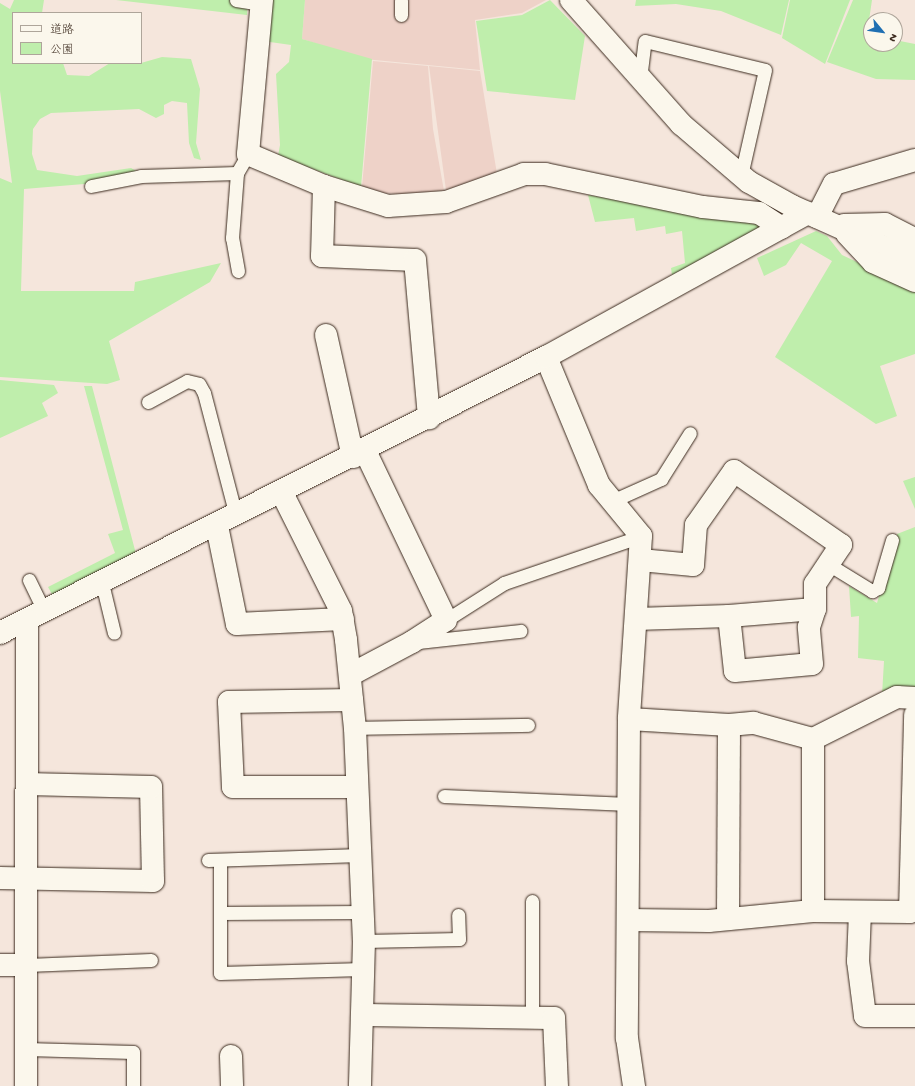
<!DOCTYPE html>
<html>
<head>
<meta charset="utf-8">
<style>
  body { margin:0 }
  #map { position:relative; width:915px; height:1086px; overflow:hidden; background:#f5e6dc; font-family:"Gochi Hand","Klee One",sans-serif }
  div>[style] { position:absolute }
  .built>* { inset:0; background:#eed2c8 }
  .green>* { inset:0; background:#bfeeac }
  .roads { filter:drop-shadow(0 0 1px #3b2a1e) drop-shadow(0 0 1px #3b2a1e) }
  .lane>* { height:13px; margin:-6.5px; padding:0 6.5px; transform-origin:6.5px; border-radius:6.5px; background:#fbf7ec }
  .street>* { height:22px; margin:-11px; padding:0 11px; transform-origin:11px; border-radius:11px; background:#fbf7ec }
  .secondary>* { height:22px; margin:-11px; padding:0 11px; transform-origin:11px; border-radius:11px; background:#fbf7ec }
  span { translate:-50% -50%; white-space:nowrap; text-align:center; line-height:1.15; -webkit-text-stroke:3px #fbf7ec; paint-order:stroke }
  .legend { position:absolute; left:12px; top:12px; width:130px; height:52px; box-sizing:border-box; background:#fbf7ec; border:1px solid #aea59a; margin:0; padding:5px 7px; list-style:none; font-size:12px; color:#3b2a1e }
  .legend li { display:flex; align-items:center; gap:8px; height:20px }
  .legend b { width:20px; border:1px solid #aea59a }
  .north { position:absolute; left:863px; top:12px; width:40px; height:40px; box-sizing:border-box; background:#fbf7ec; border:1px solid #aea59a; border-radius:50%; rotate:119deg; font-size:11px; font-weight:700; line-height:16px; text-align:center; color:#3b2a1e }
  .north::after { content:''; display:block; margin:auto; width:14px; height:18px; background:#1f6fb2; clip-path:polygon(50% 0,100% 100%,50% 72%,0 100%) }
</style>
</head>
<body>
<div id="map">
  <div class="built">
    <div style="clip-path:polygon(305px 0,546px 0,522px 13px,475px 20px,480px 70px,364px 59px,302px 39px)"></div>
    <div style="clip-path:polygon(373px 61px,428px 66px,433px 129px,444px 191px,420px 195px,382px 193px,362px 187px)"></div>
    <div style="clip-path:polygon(429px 66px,480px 71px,497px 174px,446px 190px)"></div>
  </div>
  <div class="green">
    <div style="clip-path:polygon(14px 0,44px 0,42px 13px,13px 13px,13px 63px,63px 63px,67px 75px,89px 76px,110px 63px,141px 63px,162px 57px,191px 59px,200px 89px,196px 143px,201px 160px,194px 158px,189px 143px,187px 103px,172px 101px,164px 105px,164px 114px,156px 118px,139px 109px,51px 113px,40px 119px,33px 129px,32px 154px,37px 170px,77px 176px,131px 168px,140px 173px,96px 183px,24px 189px,21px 291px,134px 291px,135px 282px,221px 263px,210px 282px,109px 341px,120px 380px,107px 384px,0 377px,0 178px,12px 183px,0 91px,0 3px,10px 9px)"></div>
    <div style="clip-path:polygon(116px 0,248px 0,247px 15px)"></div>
    <div style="clip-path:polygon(267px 0,305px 0,302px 39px,372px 59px,361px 187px,278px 156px,280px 145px,276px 74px,289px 62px,291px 45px,263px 41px)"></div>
    <div style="clip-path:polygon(550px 0,585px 36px,575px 100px,487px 91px,476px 21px,522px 15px)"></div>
    <div style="clip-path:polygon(636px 0,789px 0,781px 35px,721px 11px,676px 4px,635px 6px)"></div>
    <div style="clip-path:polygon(790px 0,850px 0,825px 64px,782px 38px)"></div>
    <div style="clip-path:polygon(853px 0,872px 0,867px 34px,871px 35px,871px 44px,895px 44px,895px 40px,915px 44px,915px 80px,876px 79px,827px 62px)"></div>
    <div style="clip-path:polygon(588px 195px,702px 212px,773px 228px,672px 275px,671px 268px,685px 263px,682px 231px,666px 234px,665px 226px,636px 231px,634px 218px,595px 222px)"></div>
    <div style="clip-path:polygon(816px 231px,827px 236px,842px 255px,915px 289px,915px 354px,880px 366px,897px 416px,876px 424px,775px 357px,832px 261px,801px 243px,786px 265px,764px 276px,757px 258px)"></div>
    <div style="clip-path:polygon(0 380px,54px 385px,58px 393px,42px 403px,48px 416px,0 438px)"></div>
    <div style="clip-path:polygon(84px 386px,92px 386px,136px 554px,53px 596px,48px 587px,115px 553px,108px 534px,123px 530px)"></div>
    <div style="clip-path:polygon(915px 477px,915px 509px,903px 481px)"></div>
    <div style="clip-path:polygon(915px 527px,915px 689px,882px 695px,884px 661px,858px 658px,859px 616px,851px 617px,849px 586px,877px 603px,897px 534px)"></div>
  </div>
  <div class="roads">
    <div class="lane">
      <div style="left:236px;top:0;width:26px;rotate:9deg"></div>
      <div style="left:401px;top:15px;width:15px;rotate:-90deg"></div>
      <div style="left:640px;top:79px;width:38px;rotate:-83deg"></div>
      <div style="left:645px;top:41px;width:123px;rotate:13.6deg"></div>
      <div style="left:765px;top:70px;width:109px;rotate:102.8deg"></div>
      <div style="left:91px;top:186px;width:51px;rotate:-11.3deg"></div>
      <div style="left:141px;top:176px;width:96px;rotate:-1.8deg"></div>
      <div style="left:238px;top:271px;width:34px;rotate:-100deg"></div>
      <div style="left:232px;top:238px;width:65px;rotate:-85.6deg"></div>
      <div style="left:237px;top:173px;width:22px;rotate:-60deg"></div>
      <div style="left:148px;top:402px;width:44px;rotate:-28.3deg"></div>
      <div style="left:187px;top:381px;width:12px;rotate:14deg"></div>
      <div style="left:199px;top:384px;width:10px;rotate:61deg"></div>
      <div style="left:204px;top:393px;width:127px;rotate:75.4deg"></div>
      <div style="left:612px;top:501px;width:54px;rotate:-24.2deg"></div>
      <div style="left:661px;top:479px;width:54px;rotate:-57.8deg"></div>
      <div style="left:828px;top:564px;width:52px;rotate:31.5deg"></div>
      <div style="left:872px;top:591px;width:7px;rotate:-27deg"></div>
      <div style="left:878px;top:588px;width:50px;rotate:-73.7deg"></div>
      <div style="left:29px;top:580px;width:34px;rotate:64deg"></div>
      <div style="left:102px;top:583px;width:51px;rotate:76.5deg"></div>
      <div style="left:446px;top:620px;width:69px;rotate:-32.5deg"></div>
      <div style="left:504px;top:583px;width:145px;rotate:-18.9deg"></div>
      <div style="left:418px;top:642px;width:103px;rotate:-6.2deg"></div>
      <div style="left:355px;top:728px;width:173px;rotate:-1deg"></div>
      <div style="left:444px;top:796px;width:184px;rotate:2.5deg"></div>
      <div style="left:208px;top:860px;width:152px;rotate:-1.9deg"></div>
      <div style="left:220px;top:860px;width:113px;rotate:90deg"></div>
      <div style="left:220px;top:973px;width:143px;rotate:-1.6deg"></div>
      <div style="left:220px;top:913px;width:142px;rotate:-0.4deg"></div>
      <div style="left:364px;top:941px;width:95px;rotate:-1.2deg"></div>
      <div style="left:459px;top:939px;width:24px;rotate:-92deg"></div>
      <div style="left:27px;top:965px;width:124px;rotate:-2.3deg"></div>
      <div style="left:532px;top:1018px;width:117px;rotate:-90deg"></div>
      <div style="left:26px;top:1049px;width:107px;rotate:1.6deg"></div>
      <div style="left:133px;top:1052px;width:34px;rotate:90deg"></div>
    </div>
    <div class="street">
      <div style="left:262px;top:0;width:155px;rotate:95.2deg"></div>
      <div style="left:248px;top:154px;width:82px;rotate:22.8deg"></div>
      <div style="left:324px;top:186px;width:67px;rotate:17.4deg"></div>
      <div style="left:388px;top:206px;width:58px;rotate:-3.9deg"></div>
      <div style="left:446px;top:202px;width:83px;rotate:-19.7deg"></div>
      <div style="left:524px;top:174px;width:21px"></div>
      <div style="left:545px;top:174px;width:161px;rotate:11.8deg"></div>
      <div style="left:703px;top:207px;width:56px;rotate:6.1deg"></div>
      <div style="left:759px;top:213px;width:27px;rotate:33deg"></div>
      <div style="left:324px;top:186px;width:70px;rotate:91.6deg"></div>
      <div style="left:322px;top:256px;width:93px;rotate:2.5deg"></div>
      <div style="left:415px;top:260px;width:159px;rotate:84.9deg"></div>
      <div style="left:817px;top:217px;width:37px;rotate:-63deg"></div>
      <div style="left:834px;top:184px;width:84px;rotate:-16.5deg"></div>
      <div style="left:326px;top:335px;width:125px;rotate:77.5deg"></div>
      <div style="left:546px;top:357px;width:139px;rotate:67.5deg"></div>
      <div style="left:599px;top:485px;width:66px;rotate:50.5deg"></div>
      <div style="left:641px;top:536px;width:183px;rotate:93.8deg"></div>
      <div style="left:629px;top:719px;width:319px;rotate:90.4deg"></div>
      <div style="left:627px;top:1038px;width:49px;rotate:81.7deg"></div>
      <div style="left:282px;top:493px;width:132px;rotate:63.4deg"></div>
      <div style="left:341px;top:611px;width:29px;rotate:80deg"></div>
      <div style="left:346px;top:640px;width:88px;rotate:84.2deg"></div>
      <div style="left:355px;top:728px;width:213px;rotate:87.6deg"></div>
      <div style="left:364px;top:941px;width:145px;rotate:91.6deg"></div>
      <div style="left:217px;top:526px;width:100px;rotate:78.5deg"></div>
      <div style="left:237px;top:624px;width:106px;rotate:-2.7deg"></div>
      <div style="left:729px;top:616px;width:86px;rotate:-4.7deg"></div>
      <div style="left:636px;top:619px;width:93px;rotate:-1.8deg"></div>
      <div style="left:729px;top:616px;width:55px;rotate:83.8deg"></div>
      <div style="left:735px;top:671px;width:77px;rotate:-5.2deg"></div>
      <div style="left:812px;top:664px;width:37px;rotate:-95deg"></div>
      <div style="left:809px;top:627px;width:19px;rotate:-72deg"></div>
      <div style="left:815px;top:609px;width:25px;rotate:-90deg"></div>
      <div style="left:815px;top:584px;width:47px;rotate:-56.3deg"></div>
      <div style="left:841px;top:545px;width:130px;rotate:-145.3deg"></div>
      <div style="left:734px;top:471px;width:66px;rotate:125.1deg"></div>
      <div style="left:696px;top:525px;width:40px;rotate:94.3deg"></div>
      <div style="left:693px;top:565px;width:53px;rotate:-174.6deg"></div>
      <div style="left:0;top:633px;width:612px;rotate:-26.82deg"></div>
      <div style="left:546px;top:357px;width:299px;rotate:-28.8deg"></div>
      <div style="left:350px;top:675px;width:70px;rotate:-28deg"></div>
      <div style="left:412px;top:642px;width:40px;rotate:-32.9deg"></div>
      <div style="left:446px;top:620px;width:187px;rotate:-115.6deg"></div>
      <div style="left:352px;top:700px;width:123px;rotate:179.1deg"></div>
      <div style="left:229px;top:702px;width:85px;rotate:87.3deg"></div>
      <div style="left:233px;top:787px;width:124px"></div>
      <div style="left:629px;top:719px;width:100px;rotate:3.4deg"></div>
      <div style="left:729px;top:725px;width:25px;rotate:-5deg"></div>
      <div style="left:754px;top:723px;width:61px;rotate:15.2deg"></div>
      <div style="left:813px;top:739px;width:94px;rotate:-26.6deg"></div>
      <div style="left:897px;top:697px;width:18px;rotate:3deg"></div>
      <div style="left:0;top:878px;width:153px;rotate:1.1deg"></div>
      <div style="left:153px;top:881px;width:94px;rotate:-91.2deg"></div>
      <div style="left:151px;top:787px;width:124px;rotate:-178.6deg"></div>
      <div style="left:813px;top:911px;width:172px;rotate:-90deg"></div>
      <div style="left:860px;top:912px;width:49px;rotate:92.3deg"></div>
      <div style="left:858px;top:961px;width:55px;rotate:82.7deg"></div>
      <div style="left:865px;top:1016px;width:50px"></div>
      <div style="left:728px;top:919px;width:194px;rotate:-89.7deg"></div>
      <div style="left:628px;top:920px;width:81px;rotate:0.7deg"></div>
      <div style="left:709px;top:921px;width:104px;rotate:-5.5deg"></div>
      <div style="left:813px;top:911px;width:97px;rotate:0.6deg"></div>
      <div style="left:910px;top:912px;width:197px;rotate:-88.5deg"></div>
      <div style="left:0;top:965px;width:27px"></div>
      <div style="left:362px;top:1015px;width:192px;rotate:0.9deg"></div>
      <div style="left:554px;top:1018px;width:68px;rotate:87.5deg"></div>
      <div style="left:231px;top:1056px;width:30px;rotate:88deg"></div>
      <div style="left:26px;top:1086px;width:466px;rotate:-89.9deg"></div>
    </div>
    <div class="secondary">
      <div style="left:571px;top:0;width:166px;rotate:48.4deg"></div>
      <div style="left:681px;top:124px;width:89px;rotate:40.5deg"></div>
      <div style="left:749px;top:182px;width:49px;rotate:29.2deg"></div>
      <div style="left:792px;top:206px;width:135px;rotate:24.1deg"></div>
      <div style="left:844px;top:225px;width:41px;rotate:-1.4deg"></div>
      <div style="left:885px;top:224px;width:34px;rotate:27deg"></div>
      <div style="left:847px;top:234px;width:38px;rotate:47deg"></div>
      <div style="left:873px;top:262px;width:46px;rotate:24.3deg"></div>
    </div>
  </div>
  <ul class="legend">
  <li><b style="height:5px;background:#fbf7ec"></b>道路</li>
  <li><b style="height:11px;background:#bfeeac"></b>公園</li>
  </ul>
  <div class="north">N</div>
</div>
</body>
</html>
